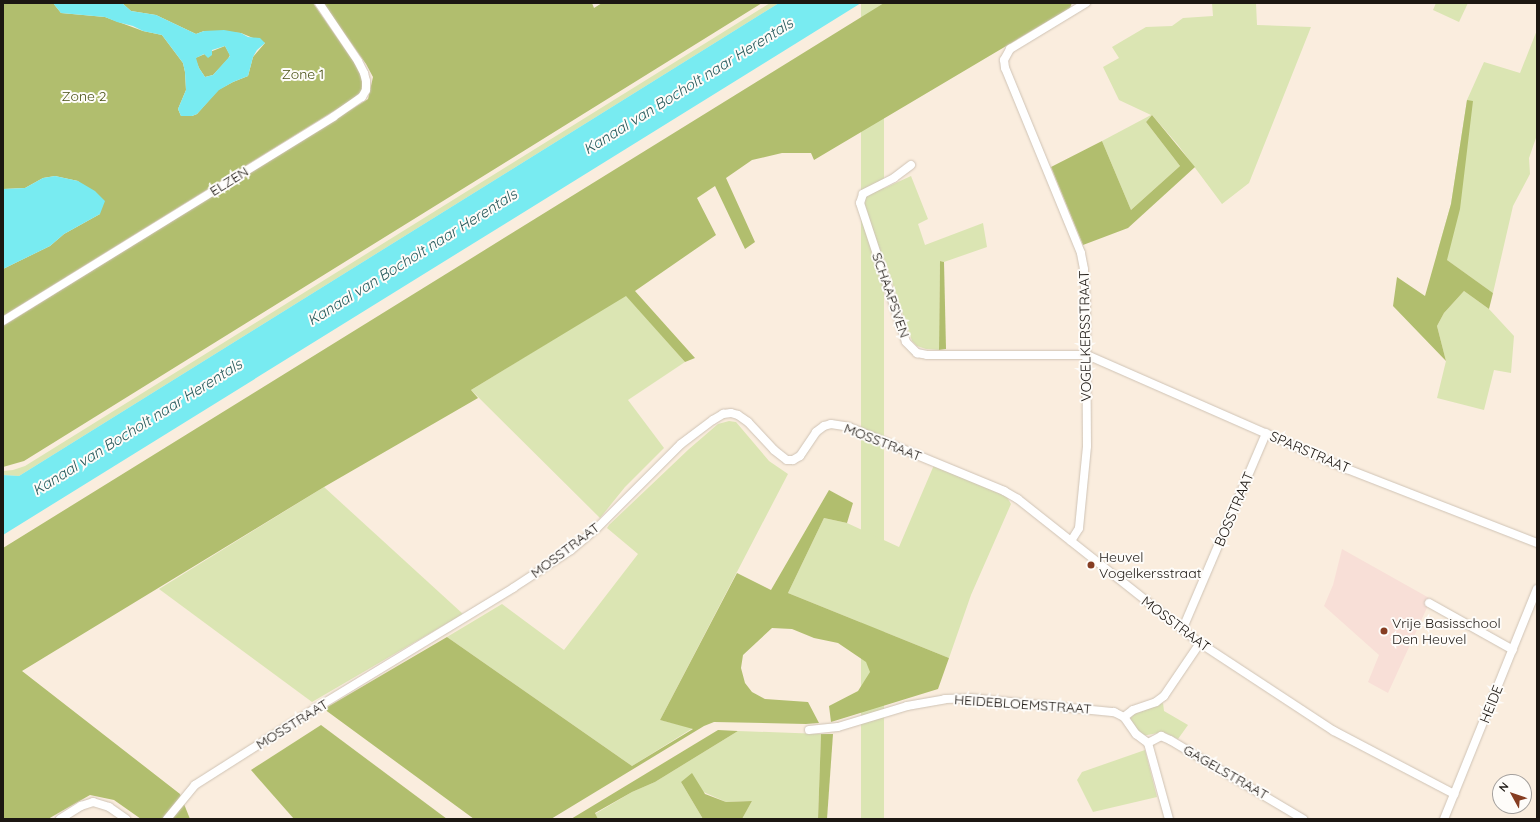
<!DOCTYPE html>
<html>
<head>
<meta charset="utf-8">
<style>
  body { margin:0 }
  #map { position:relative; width:1540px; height:822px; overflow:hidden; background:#faedde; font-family:Quicksand,sans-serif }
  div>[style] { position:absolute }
  .education>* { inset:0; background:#f8dfd7 }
  .green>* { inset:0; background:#dbe5b3; transform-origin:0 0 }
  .forest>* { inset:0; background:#b1be6e }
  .water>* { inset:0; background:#78ebf1 }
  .roads { filter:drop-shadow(0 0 1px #cfc3b5) drop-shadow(0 0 1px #cfc3b5) }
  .minor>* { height:8px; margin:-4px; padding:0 4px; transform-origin:4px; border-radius:4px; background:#fff }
  .dots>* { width:11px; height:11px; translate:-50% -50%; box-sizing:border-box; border:2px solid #fefcf9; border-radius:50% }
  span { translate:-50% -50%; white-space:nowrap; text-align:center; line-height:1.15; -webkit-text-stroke:4px #fefcf9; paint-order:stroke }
  .park-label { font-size:14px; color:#474f13 }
  .street-label { font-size:14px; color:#1c1712 }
  .poi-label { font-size:14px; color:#1c1712 }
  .left { translate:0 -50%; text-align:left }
  .water-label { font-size:15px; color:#25585a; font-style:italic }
  .frame { position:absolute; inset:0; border:4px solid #1c1712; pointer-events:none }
  .north { position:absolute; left:1492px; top:774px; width:40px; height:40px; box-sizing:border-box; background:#fefcf9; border:1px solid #a4a09d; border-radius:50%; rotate:310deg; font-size:11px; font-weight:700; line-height:16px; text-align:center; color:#1c1712 }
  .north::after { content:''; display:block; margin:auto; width:14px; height:18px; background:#863d22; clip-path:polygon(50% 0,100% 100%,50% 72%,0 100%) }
</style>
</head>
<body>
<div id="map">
  <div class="education">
    <div style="clip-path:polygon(1342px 549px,1431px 599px,1388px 693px,1368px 682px,1379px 655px,1324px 606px,1333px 585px)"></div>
  </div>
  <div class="green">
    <div style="clip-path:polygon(770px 3px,779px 3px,19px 476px,3px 475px,3px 471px,13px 470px,25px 466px)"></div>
    <div style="left:861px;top:3px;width:23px;height:1010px"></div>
    <div style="clip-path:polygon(1212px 3px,1256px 3px,1257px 25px,1311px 27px,1249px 183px,1222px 204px,1178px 145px,1152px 115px,1146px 122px,1180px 166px,1131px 210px,1102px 141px,1151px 115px,1119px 100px,1103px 67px,1119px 58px,1112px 47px,1146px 27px,1172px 26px,1183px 18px,1213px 16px)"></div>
    <div style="clip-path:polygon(1436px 3px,1468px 3px,1459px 22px,1433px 10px)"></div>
    <div style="clip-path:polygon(1537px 30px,1537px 135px,1529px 158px,1530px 174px,1513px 206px,1493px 293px,1437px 253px,1451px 204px,1467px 100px,1484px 62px,1520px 73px)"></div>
    <div style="clip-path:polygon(911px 176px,928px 219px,918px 224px,925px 245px,983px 223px,987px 247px,944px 262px,940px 261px,939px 350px,926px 349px,917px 346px,912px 341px,866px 205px,869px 197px,874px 193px)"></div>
    <div style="clip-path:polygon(1464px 291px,1489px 309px,1514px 336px,1511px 373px,1494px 370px,1484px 410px,1437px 398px,1446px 361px,1437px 326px,1444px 313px)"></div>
    <div style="clip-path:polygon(626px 295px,685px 362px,628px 400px,664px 448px,625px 487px,600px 518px,471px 390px)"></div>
    <div style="clip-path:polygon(729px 421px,736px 422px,769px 461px,788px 474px,660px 720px,693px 728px,632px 766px,447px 637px,502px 604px,564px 650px,638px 554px,607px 528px,609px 525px,689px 449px,718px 424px)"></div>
    <div style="clip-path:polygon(934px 465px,997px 491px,1007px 497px,1011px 504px,971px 595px,949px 658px,788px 593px,824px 518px,847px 523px,899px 547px)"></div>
    <div style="clip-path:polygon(324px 487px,463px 614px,312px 702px,159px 589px)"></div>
    <div style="clip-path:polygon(1163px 703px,1164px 711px,1188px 725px,1178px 739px,1163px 732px,1142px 736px,1130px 720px,1132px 715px)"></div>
    <div style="clip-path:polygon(738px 731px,821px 734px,818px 819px,742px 819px,752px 801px,726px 802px,681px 782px,703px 819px,598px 819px,595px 814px,632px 792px,655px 782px)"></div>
    <div style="clip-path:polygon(1145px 750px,1157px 797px,1093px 812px,1077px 780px,1082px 772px)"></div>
  </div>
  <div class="forest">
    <div style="clip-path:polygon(3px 3px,53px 3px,61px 13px,105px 17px,143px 31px,162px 35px,183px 63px,185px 72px,186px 90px,178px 109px,181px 116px,192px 116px,197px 114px,218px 90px,233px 82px,248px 76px,253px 57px,265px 43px,241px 33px,204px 31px,196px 34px,156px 15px,131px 11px,122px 3px,313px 3px,356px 65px,363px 80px,361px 92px,350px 101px,3px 316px,3px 269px,50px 246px,64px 234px,100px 214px,78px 181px,55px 176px,43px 178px,25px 188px,3px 189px)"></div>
    <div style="clip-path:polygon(323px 3px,592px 3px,594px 8px,602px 3px,762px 3px,24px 461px,3px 467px,3px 326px,368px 99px,373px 77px,366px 64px)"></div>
    <div style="clip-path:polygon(884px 3px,1072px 3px,1070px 8px,814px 160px,811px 153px,782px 153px,752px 160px,726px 178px,755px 242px,745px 249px,715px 186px,697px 198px,716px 235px,635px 291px,695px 358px,685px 362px,626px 296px,471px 390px,478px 398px,324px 487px,22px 671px,180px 794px,190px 819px,141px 819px,114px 800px,90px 795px,48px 819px,3px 819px,3px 548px)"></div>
    <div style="clip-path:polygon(225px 46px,230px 55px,228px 59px,213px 75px,205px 77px,199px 68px,195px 58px)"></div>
    <div style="clip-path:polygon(1467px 100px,1473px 101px,1460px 209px,1447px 260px,1493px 293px,1489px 309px,1464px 291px,1444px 313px,1437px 326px,1446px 361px,1393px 306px,1397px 277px,1425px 296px,1451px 204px)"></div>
    <div style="clip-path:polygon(1152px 115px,1195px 167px,1128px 228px,1083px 245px,1051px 167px,1102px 141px,1131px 210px,1180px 166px,1146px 122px)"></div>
    <div style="clip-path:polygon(940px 261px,944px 262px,946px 349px,939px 350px)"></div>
    <div style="clip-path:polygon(829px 490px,853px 503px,847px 523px,824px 518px,788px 593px,949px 658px,938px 689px,831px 722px,829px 706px,858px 691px,870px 672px,866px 662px,838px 643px,814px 638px,792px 629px,772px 628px,743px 655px,741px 668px,745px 683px,752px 692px,765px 699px,808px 702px,819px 723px,806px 724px,714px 722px,704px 726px,551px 819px,474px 819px,324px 709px,447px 637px,632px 766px,693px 729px,660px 720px,737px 573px,771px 590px)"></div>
    <div style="clip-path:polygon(321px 725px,447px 819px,294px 819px,251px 770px)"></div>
    <div style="clip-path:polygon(718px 730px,738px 731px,655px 782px,632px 792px,595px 813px,598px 819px,571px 819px)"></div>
    <div style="clip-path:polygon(821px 734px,833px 734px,827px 819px,818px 819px)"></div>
    <div style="clip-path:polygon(692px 773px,705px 794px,726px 802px,752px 801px,742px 819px,703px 819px,681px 782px)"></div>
  </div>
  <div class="water">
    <div style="clip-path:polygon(evenodd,53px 3px,122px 3px,131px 11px,156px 15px,196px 34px,204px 31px,224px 30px,241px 33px,248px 37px,260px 38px,265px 43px,257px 50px,253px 57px,248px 76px,233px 82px,219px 90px,197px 114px,192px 116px,181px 116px,178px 109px,186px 90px,185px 72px,183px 63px,162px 35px,143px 31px,133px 26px,117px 22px,105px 17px,61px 13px,53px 3px,225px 46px,230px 56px,213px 75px,205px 77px,199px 68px,196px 58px,204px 54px,208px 58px,212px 55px,212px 50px,225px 46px)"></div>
    <div style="clip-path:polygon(779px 3px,861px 3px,3px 535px,3px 475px,19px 476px)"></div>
    <div style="clip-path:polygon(55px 176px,78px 181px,95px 191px,105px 201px,100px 214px,64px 234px,50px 246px,3px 269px,3px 189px,25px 188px,43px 178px)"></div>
  </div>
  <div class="roads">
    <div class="minor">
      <div style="left:911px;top:165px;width:21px;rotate:143deg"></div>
      <div style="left:894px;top:178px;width:35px;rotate:153deg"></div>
      <div style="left:863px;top:194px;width:9px;rotate:108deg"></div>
      <div style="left:860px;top:203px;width:146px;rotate:71.7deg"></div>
      <div style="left:906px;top:342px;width:16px;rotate:45deg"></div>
      <div style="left:917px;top:353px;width:10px;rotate:11deg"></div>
      <div style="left:927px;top:355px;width:160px"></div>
      <div style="left:1087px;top:355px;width:284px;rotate:23.7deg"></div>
      <div style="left:1347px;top:469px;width:204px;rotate:21.3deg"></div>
      <div style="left:3px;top:321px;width:388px;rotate:-31.7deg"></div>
      <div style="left:333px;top:117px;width:35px;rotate:-35deg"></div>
      <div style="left:362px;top:97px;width:8px;rotate:-60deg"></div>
      <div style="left:366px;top:90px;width:9px;rotate:-90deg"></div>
      <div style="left:366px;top:81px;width:8px;rotate:-104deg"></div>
      <div style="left:364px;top:73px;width:13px;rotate:-117deg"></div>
      <div style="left:358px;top:61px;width:70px;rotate:-123.9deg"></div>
      <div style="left:1071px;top:541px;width:15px;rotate:-58deg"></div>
      <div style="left:1079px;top:528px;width:82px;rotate:-84.4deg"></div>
      <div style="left:1087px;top:446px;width:145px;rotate:-90.4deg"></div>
      <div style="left:1086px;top:301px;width:32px;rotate:-94deg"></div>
      <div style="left:1084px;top:269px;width:16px;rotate:-101deg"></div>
      <div style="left:1081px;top:253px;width:200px;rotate:-112.3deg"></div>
      <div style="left:1005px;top:68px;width:8px;rotate:-97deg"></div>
      <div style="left:1004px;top:60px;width:13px;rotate:-61deg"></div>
      <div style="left:1010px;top:49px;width:89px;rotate:-31.2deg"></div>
      <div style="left:1429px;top:603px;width:96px;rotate:29.2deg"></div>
      <div style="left:1183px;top:628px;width:212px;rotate:-66.9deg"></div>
      <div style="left:1124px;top:717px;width:11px;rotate:-38deg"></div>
      <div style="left:1133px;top:710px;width:24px;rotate:-19deg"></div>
      <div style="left:1156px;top:702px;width:10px;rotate:-37deg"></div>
      <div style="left:1164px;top:696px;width:64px;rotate:-55.8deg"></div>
      <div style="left:809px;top:730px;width:29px;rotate:-6deg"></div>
      <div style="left:838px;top:727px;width:72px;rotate:-16.9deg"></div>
      <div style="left:907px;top:706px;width:39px;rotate:-10deg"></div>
      <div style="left:945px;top:699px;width:25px;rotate:-2deg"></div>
      <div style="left:970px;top:698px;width:145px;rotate:5.6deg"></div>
      <div style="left:1114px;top:712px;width:11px;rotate:27deg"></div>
      <div style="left:1124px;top:717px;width:21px;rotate:55deg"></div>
      <div style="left:1136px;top:734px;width:15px;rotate:37deg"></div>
      <div style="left:1148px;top:743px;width:79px;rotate:74.6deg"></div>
      <div style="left:1148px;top:743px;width:15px;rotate:-28deg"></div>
      <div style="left:1161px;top:736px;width:10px;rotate:24deg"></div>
      <div style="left:1170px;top:740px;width:155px;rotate:30.7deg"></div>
      <div style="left:60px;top:819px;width:25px;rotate:-32deg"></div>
      <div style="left:81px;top:806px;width:13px;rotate:-18deg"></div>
      <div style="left:93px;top:802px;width:17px;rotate:17deg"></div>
      <div style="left:109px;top:807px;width:21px;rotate:35deg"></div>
      <div style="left:167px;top:819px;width:44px;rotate:-50.5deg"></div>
      <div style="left:195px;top:785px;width:143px;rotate:-32.5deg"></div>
      <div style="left:316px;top:708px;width:231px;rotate:-31.3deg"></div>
      <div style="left:513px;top:588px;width:69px;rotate:-33.2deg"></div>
      <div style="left:571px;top:550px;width:33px;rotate:-40deg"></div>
      <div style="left:596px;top:529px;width:120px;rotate:-45deg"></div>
      <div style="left:681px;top:444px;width:40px;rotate:-37deg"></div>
      <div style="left:713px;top:420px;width:12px;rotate:-31deg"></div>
      <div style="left:723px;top:414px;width:8px;rotate:-7deg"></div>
      <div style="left:731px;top:413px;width:7px;rotate:16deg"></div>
      <div style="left:738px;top:415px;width:12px;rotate:35deg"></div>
      <div style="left:748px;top:422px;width:38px;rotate:47deg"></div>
      <div style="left:774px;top:450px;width:16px;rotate:38deg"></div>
      <div style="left:787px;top:460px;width:6px"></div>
      <div style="left:793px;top:460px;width:8px;rotate:-30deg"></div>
      <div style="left:800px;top:456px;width:29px;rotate:-56deg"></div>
      <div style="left:816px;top:432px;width:10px;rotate:-37deg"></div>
      <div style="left:824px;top:426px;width:7px;rotate:-16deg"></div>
      <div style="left:831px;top:424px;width:18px;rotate:9deg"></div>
      <div style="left:849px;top:427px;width:168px;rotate:22.4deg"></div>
      <div style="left:1004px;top:491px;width:16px;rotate:30deg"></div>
      <div style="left:1018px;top:499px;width:232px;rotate:38.4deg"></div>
      <div style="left:1200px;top:643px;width:160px;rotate:33.3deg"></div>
      <div style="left:1334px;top:731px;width:136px;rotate:27.7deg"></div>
      <div style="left:1444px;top:819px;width:248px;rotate:-68deg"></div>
    </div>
  </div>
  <div class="dots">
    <div style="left:1091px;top:565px;background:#863d22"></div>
    <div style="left:1384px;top:631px;background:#863d22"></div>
  </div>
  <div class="park-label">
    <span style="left:303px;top:74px">Zone 1</span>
    <span style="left:84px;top:96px">Zone 2</span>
  </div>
  <div class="street-label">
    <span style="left:229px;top:181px;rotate:-32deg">ELZEN</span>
    <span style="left:891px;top:295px;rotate:71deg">SCHAAPSVEN</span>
    <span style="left:1085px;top:336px;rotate:-91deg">VOGELKERSSTRAAT</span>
    <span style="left:883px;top:442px;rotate:21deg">MOSSTRAAT</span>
    <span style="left:1310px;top:452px;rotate:23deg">SPARSTRAAT</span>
    <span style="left:1234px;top:509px;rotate:-67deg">BOSSTRAAT</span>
    <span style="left:565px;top:550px;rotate:-37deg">MOSSTRAAT</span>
    <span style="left:1176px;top:624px;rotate:37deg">MOSSTRAAT</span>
    <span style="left:1023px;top:704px;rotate:4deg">HEIDEBLOEMSTRAAT</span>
    <span style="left:1491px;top:704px;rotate:-68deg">HEIDE</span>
    <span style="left:292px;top:724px;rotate:-32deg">MOSSTRAAT</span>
    <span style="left:1226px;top:772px;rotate:30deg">GAGELSTRAAT</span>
  </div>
  <div class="poi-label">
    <span class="left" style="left:1099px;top:565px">Heuvel<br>Vogelkersstraat</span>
    <span class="left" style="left:1392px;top:631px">Vrije Basisschool<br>Den Heuvel</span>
  </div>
  <div class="water-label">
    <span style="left:688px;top:86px;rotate:-32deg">Kanaal van Bocholt naar Herentals</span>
    <span style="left:412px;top:257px;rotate:-32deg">Kanaal van Bocholt naar Herentals</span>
    <span style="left:137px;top:427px;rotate:-32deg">Kanaal van Bocholt naar Herentals</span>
  </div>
  <div class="frame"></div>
  <div class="north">N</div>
</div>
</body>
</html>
